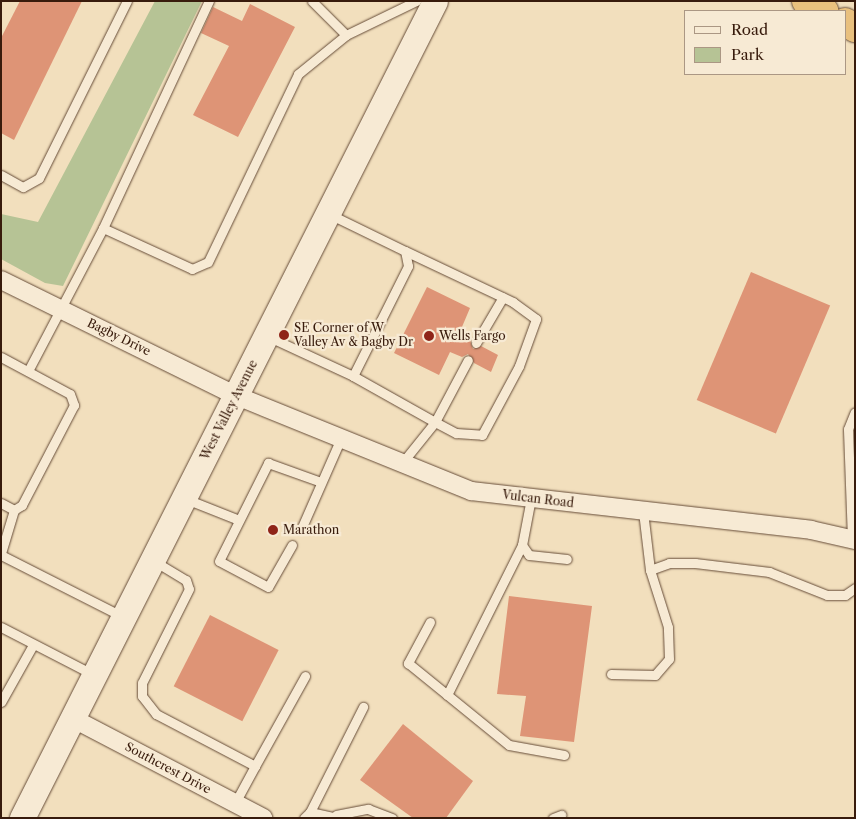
<!DOCTYPE html>
<html>
<head>
<meta charset="utf-8">
<style>
  body { margin:0 }
  #map { position:relative; width:856px; height:819px; overflow:hidden; background:#f2dfbd; font-family:"Libre Caslon Text",serif }
  div>[style] { position:absolute }
  .green>* { inset:0; background:#b6c395 }
  .building>* { inset:0; background:#de9476; transform-origin:0 0 }
  .roads { filter:drop-shadow(0 0 1px #664c38) drop-shadow(0 0 1px #664c38) }
  .lane>* { height:9px; margin:-4.5px; padding:0 4.5px; transform-origin:4.5px; border-radius:4.5px; background:#f7ead4 }
  .street>* { height:18px; margin:-9px; padding:0 9px; transform-origin:9px; border-radius:9px; background:#f7ead4 }
  .secondary>* { height:25px; margin:-12.5px; padding:0 12.5px; transform-origin:12.5px; border-radius:12.5px; background:#f7ead4 }
  .highway>* { height:28px; margin:-14px; padding:0 14px; transform-origin:14px; border-radius:14px; background:#e9c07e }
  .dots>* { width:14px; height:14px; translate:-50% -50%; box-sizing:border-box; border:2px solid #f7ead4; border-radius:50% }
  span { translate:-50% -50%; white-space:nowrap; text-align:center; line-height:1.15; -webkit-text-stroke:4.5px #f7ead4; paint-order:stroke }
  .poi-label { font-size:12px; color:#381b0c }
  .left { translate:0 -50%; text-align:left }
  .street-label { font-size:12px; color:#381b0c }
  .frame { position:absolute; inset:0; border:2px solid #381b0c; pointer-events:none }
  .legend { position:absolute; left:684px; top:10px; width:162px; height:65px; box-sizing:border-box; background:#f7ead4; border:1px solid #ab9784; margin:0; padding:6px 9px; list-style:none; font-size:15px; color:#381b0c }
  .legend li { display:flex; align-items:center; gap:10px; height:25px }
  .legend b { width:25px; border:1px solid #ab9784 }
</style>
</head>
<body>
<div id="map">
  <div class="green">
    <div style="clip-path:polygon(155px 1px,202px 1px,63px 286px,45px 283px,1px 259px,1px 214px,38px 222px)"></div>
  </div>
  <div class="building">
    <div style="clip-path:polygon(20px 1px,82px 1px,14px 140px,1px 133px,1px 38px)"></div>
    <div style="clip-path:polygon(250px 4px,295px 27px,238px 137px,193px 115px,229px 46px,201px 33px,213px 7px,242px 21px)"></div>
    <div style="left:751px;top:272px;width:86px;height:139px;rotate:23deg"></div>
    <div style="clip-path:polygon(427px 287px,470px 308px,459px 334px,470px 340px,473px 349px,481px 346px,498px 355px,491px 372px,474px 363px,468px 354px,462px 357px,450px 352px,439px 375px,394px 353px)"></div>
    <div style="clip-path:polygon(509px 596px,592px 606px,574px 742px,520px 736px,526px 696px,497px 694px)"></div>
    <div style="left:210px;top:615px;width:77px;height:80px;rotate:27deg"></div>
    <div style="clip-path:polygon(403px 724px,473px 781px,446px 818px,413px 818px,360px 780px)"></div>
  </div>
  <div class="roads">
    <div class="lane">
      <div style="left:312px;top:1px;width:48px;rotate:45deg"></div>
      <div style="left:1px;top:175px;width:25px;rotate:29deg"></div>
      <div style="left:23px;top:187px;width:18px;rotate:-29deg"></div>
      <div style="left:39px;top:178px;width:198px;rotate:-63.6deg"></div>
      <div style="left:103px;top:228px;width:251px;rotate:-65deg"></div>
      <div style="left:267px;top:336px;width:95px;rotate:24.9deg"></div>
      <div style="left:353px;top:376px;width:123px;rotate:-63.4deg"></div>
      <div style="left:408px;top:266px;width:15px;rotate:-101deg"></div>
      <div style="left:405px;top:251px;width:85px;rotate:-154deg"></div>
      <div style="left:476px;top:343px;width:53px;rotate:-59.6deg"></div>
      <div style="left:1px;top:357px;width:78px;rotate:28.2deg"></div>
      <div style="left:70px;top:394px;width:12px;rotate:70deg"></div>
      <div style="left:74px;top:405px;width:113px;rotate:117.5deg"></div>
      <div style="left:22px;top:505px;width:9px;rotate:148deg"></div>
      <div style="left:28px;top:371px;width:161px;rotate:-62.3deg"></div>
      <div style="left:103px;top:228px;width:98px;rotate:24.7deg"></div>
      <div style="left:192px;top:269px;width:17px;rotate:-24deg"></div>
      <div style="left:208px;top:262px;width:208px;rotate:-64.4deg"></div>
      <div style="left:298px;top:74px;width:62px;rotate:-39.1deg"></div>
      <div style="left:346px;top:35px;width:78px;rotate:-25.9deg"></div>
      <div style="left:353px;top:376px;width:94px;rotate:29.3deg"></div>
      <div style="left:435px;top:422px;width:70px;rotate:-62deg"></div>
      <div style="left:402px;top:463px;width:53px;rotate:-51.2deg"></div>
      <div style="left:435px;top:422px;width:24px;rotate:28deg"></div>
      <div style="left:456px;top:433px;width:26px;rotate:4deg"></div>
      <div style="left:482px;top:435px;width:78px;rotate:-61.8deg"></div>
      <div style="left:519px;top:366px;width:50px;rotate:-70.1deg"></div>
      <div style="left:536px;top:319px;width:29px;rotate:-144deg"></div>
      <div style="left:513px;top:302px;width:119px;rotate:-154.7deg"></div>
      <div style="left:531px;top:498px;width:48px;rotate:100.8deg"></div>
      <div style="left:522px;top:545px;width:12px;rotate:55deg"></div>
      <div style="left:529px;top:555px;width:38px;rotate:6deg"></div>
      <div style="left:186px;top:499px;width:57px;rotate:21.6deg"></div>
      <div style="left:1px;top:503px;width:15px;rotate:28deg"></div>
      <div style="left:14px;top:510px;width:45px;rotate:106.8deg"></div>
      <div style="left:302px;top:527px;width:97px;rotate:-66.3deg"></div>
      <div style="left:852px;top:539px;width:110px;rotate:-92.1deg"></div>
      <div style="left:848px;top:429px;width:18px;rotate:-68deg"></div>
      <div style="left:292px;top:545px;width:48px;rotate:119.7deg"></div>
      <div style="left:268px;top:587px;width:55px;rotate:-152deg"></div>
      <div style="left:219px;top:561px;width:110px;rotate:-63.4deg"></div>
      <div style="left:268px;top:463px;width:56px;rotate:19.7deg"></div>
      <div style="left:1px;top:555px;width:135px;rotate:26.9deg"></div>
      <div style="left:154px;top:561px;width:37px;rotate:31deg"></div>
      <div style="left:186px;top:580px;width:9px;rotate:72deg"></div>
      <div style="left:189px;top:589px;width:105px;rotate:116.6deg"></div>
      <div style="left:142px;top:683px;width:13px;rotate:90deg"></div>
      <div style="left:142px;top:696px;width:23px;rotate:52deg"></div>
      <div style="left:156px;top:714px;width:112px;rotate:27.7deg"></div>
      <div style="left:255px;top:766px;width:42px;rotate:118.4deg"></div>
      <div style="left:650px;top:570px;width:20px;rotate:-20deg"></div>
      <div style="left:669px;top:563px;width:26px"></div>
      <div style="left:695px;top:563px;width:75px;rotate:6.9deg"></div>
      <div style="left:769px;top:572px;width:62px;rotate:21.6deg"></div>
      <div style="left:827px;top:595px;width:18px"></div>
      <div style="left:845px;top:595px;width:12px;rotate:-35deg"></div>
      <div style="left:430px;top:622px;width:47px;rotate:118.2deg"></div>
      <div style="left:408px;top:663px;width:130px;rotate:39.1deg"></div>
      <div style="left:509px;top:745px;width:56px;rotate:10.3deg"></div>
      <div style="left:1px;top:627px;width:102px;rotate:27.3deg"></div>
      <div style="left:611px;top:674px;width:44px;rotate:1.3deg"></div>
      <div style="left:655px;top:675px;width:21px;rotate:-49deg"></div>
      <div style="left:669px;top:659px;width:32px;rotate:-92deg"></div>
      <div style="left:668px;top:627px;width:60px;rotate:-107.5deg"></div>
      <div style="left:650px;top:570px;width:59px;rotate:-96.8deg"></div>
      <div style="left:447px;top:695px;width:168px;rotate:-63.4deg"></div>
      <div style="left:1px;top:702px;width:65px;rotate:-60.7deg"></div>
      <div style="left:255px;top:766px;width:103px;rotate:-60.9deg"></div>
      <div style="left:310px;top:812px;width:118px;rotate:-63.2deg"></div>
      <div style="left:336px;top:815px;width:33px;rotate:-11deg"></div>
      <div style="left:368px;top:809px;width:26px;rotate:21deg"></div>
      <div style="left:304px;top:818px;width:8px;rotate:-45deg"></div>
      <div style="left:310px;top:812px;width:29px;rotate:12deg"></div>
      <div style="left:553px;top:818px;width:9px;rotate:-21deg"></div>
    </div>
    <div class="street">
      <div style="left:1px;top:280px;width:263px;rotate:26.2deg"></div>
      <div style="left:237px;top:396px;width:253px;rotate:22.1deg"></div>
      <div style="left:471px;top:491px;width:342px;rotate:6.5deg"></div>
      <div style="left:811px;top:530px;width:45px;rotate:12.8deg"></div>
      <div style="left:72px;top:718px;width:216px;rotate:27.6deg"></div>
    </div>
    <div class="secondary">
      <div style="left:22px;top:818px;width:915px;rotate:-63.18deg"></div>
    </div>
    <div class="highway">
      <div style="left:806px;top:1px;width:21px;rotate:29deg"></div>
      <div style="left:845px;top:22px;width:12px;rotate:31deg"></div>
    </div>
  </div>
  <div class="dots">
    <div style="left:284px;top:335px;background:#8f2418"></div>
    <div style="left:429px;top:336px;background:#8f2418"></div>
    <div style="left:273px;top:530px;background:#8f2418"></div>
  </div>
  <div class="poi-label">
    <span class="left" style="left:294px;top:335px">SE Corner of W<br>Valley Av &amp; Bagby Dr</span>
    <span class="left" style="left:439px;top:336px">Wells Fargo</span>
    <span class="left" style="left:283px;top:530px">Marathon</span>
  </div>
  <div class="street-label">
    <span style="left:119px;top:337px;rotate:26deg">Bagby Drive</span>
    <span style="left:229px;top:410px;rotate:-63deg">West Valley Avenue</span>
    <span style="left:538px;top:499px;rotate:7deg">Vulcan Road</span>
    <span style="left:168px;top:768px;rotate:28deg">Southcrest Drive</span>
  </div>
  <div class="frame"></div>
  <ul class="legend">
  <li><b style="height:6px;background:#f7ead4"></b>Road</li>
  <li><b style="height:14px;background:#b6c395"></b>Park</li>
  </ul>
</div>
</body>
</html>
